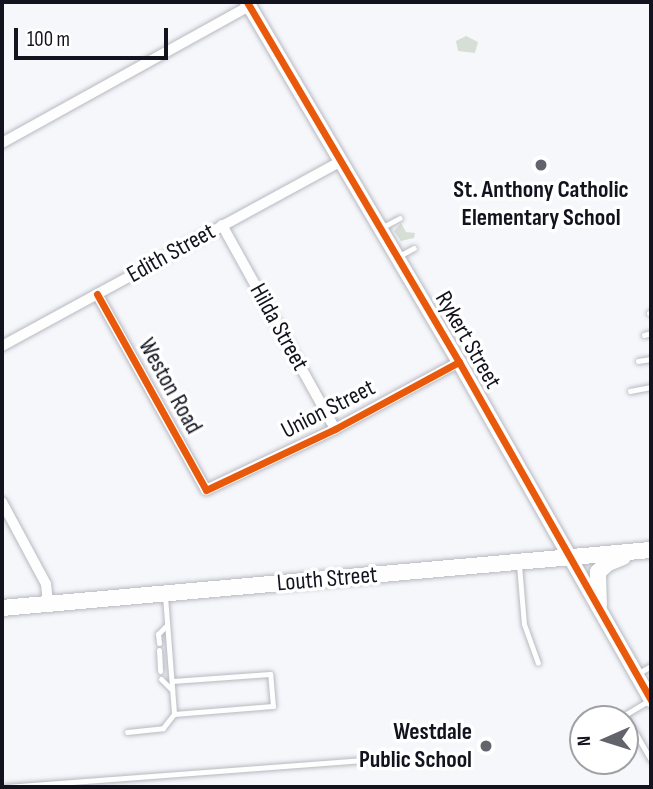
<!DOCTYPE html>
<html>
<head>
<meta charset="utf-8">
<style>
  body { margin:0 }
  #map { position:relative; width:653px; height:789px; overflow:hidden; background:#f6f7fb; font-family:"Sofia Sans Condensed",sans-serif }
  div>[style] { position:absolute }
  .green>* { inset:0; background:#d6dfd6 }
  .roads { filter:drop-shadow(0 0 2px #b7b9c0) drop-shadow(0 0 2px #b7b9c0) }
  .service>* { height:5px; margin:-2.5px; padding:0 2.5px; transform-origin:2.5px; border-radius:2.5px; background:#fefefe }
  .minor>* { height:10px; margin:-5px; padding:0 5px; transform-origin:5px; border-radius:5px; background:#fefefe }
  .tertiary>* { height:14px; margin:-7px; padding:0 7px; transform-origin:7px; border-radius:7px; background:#fefefe }
  .secondary>* { height:16px; margin:-8px; padding:0 8px; transform-origin:8px; border-radius:8px; background:#fefefe }
  .cycleway>* { height:7px; margin:-3.5px; padding:0 3.5px; transform-origin:3.5px; border-radius:3.5px; background:#e8590c }
  .dots>* { width:19px; height:19px; translate:-50% -50%; box-sizing:border-box; border:4px solid #fff; border-radius:50% }
  span { translate:-50% -50%; white-space:nowrap; text-align:center; line-height:1.15; -webkit-text-stroke:7px #fff; paint-order:stroke }
  .poi-label { font-size:24px; color:#12131e; font-weight:700 }
  .right { translate:-100% -50%; text-align:right }
  .street-label { font-size:24px; color:#12131e }
  .frame { position:absolute; inset:0; border:4px solid #12131e; pointer-events:none }
  .north { position:absolute; left:569px; top:705px; width:70px; height:70px; box-sizing:border-box; background:#fff; border:2px solid #a0a1a5; border-radius:50%; rotate:267deg; font-size:19px; font-weight:700; line-height:28px; text-align:center; color:#12131e }
  .north::after { content:''; display:block; margin:auto; width:24px; height:32px; background:#62636b; clip-path:polygon(50% 0,100% 100%,50% 72%,0 100%) }
  .scale { position:absolute; left:14px; top:28px; width:154px; height:32px; box-sizing:border-box; border:4px solid #12131e; border-top:0; padding-left:9px; font-size:21px; line-height:24px; white-space:nowrap; color:#12131e; -webkit-text-stroke:5px #fff; paint-order:stroke }
</style>
</head>
<body>
<div id="map">
  <div class="green">
    <div style="clip-path:polygon(466px 36px,478px 42px,475px 53px,458px 51px,456px 41px)"></div>
    <div style="clip-path:polygon(401px 223px,406px 232px,415px 233px,414px 238px,401px 241px,394px 231px)"></div>
  </div>
  <div class="roads">
    <div class="service">
      <div style="left:381px;top:228px;width:21px;rotate:-28deg"></div>
      <div style="left:397px;top:257px;width:19px;rotate:-28deg"></div>
      <div style="left:649px;top:313px;width:2px;rotate:-27deg"></div>
      <div style="left:644px;top:335px;width:7px;rotate:-16deg"></div>
      <div style="left:638px;top:361px;width:13px;rotate:-9deg"></div>
      <div style="left:630px;top:391px;width:21px;rotate:-11deg"></div>
      <div style="left:519px;top:565px;width:59px;rotate:85.2deg"></div>
      <div style="left:524px;top:624px;width:41px;rotate:70.3deg"></div>
      <div style="left:165px;top:596px;width:118px;rotate:85.6deg"></div>
      <div style="left:174px;top:714px;width:99px;rotate:-4.6deg"></div>
      <div style="left:273px;top:706px;width:32px;rotate:-95deg"></div>
      <div style="left:270px;top:674px;width:98px;rotate:175.9deg"></div>
      <div style="left:159px;top:643px;width:9px;rotate:-96deg"></div>
      <div style="left:158px;top:634px;width:13px;rotate:-45deg"></div>
      <div style="left:159px;top:650px;width:21px;rotate:87deg"></div>
      <div style="left:637px;top:674px;width:16px;rotate:-30deg"></div>
      <div style="left:161px;top:679px;width:16px;rotate:45deg"></div>
      <div style="left:648px;top:701px;width:27px;rotate:149deg"></div>
      <div style="left:625px;top:715px;width:52px;rotate:60deg"></div>
      <div style="left:127px;top:732px;width:36px;rotate:-6deg"></div>
      <div style="left:163px;top:728px;width:18px;rotate:-52deg"></div>
      <div style="left:5px;top:787px;width:364px;rotate:-4.3deg"></div>
    </div>
    <div class="minor">
      <div style="left:2px;top:143px;width:282px;rotate:-29deg"></div>
      <div style="left:222px;top:225px;width:233px;rotate:61deg"></div>
      <div style="left:97px;top:294px;width:224px;rotate:60.9deg"></div>
      <div style="left:206px;top:490px;width:143px;rotate:-25.3deg"></div>
      <div style="left:335px;top:429px;width:141px;rotate:-28.4deg"></div>
      <div style="left:2px;top:346px;width:386px;rotate:-28.6deg"></div>
      <div style="left:2px;top:502px;width:93px;rotate:61.8deg"></div>
      <div style="left:46px;top:584px;width:20px;rotate:84deg"></div>
    </div>
    <div class="tertiary">
      <div style="left:247px;top:2px;width:418px;rotate:59.5deg"></div>
      <div style="left:459px;top:362px;width:389px;rotate:60.4deg"></div>
    </div>
    <div class="secondary">
      <div style="left:599px;top:605px;width:33px;rotate:-92deg"></div>
      <div style="left:598px;top:572px;width:13px;rotate:-42deg"></div>
      <div style="left:608px;top:563px;width:16px;rotate:-22deg"></div>
      <div style="left:2px;top:608px;width:652px;rotate:-5.11deg"></div>
    </div>
  </div>
  <div class="cycleway">
    <div style="left:247px;top:2px;width:418px;rotate:59.5deg"></div>
    <div style="left:459px;top:362px;width:389px;rotate:60.4deg"></div>
    <div style="left:97px;top:294px;width:224px;rotate:60.9deg"></div>
    <div style="left:206px;top:490px;width:143px;rotate:-25.3deg"></div>
    <div style="left:335px;top:429px;width:141px;rotate:-28.4deg"></div>
  </div>
  <div class="dots">
    <div style="left:541px;top:165px;background:#62636b"></div>
    <div style="left:486px;top:746px;background:#62636b"></div>
  </div>
  <div class="poi-label">
    <span style="left:541px;top:204px">St. Anthony Catholic<br>Elementary School</span>
    <span class="right" style="left:472px;top:746px">Westdale<br>Public School</span>
  </div>
  <div class="street-label">
    <span style="left:171px;top:253px;rotate:-29deg">Edith Street</span>
    <span style="left:279px;top:327px;rotate:61deg">Hilda Street</span>
    <span style="left:468px;top:340px;rotate:60deg">Rykert Street</span>
    <span style="left:170px;top:386px;rotate:61deg">Weston Road</span>
    <span style="left:328px;top:409px;rotate:-27deg">Union Street</span>
    <span style="left:327px;top:579px;rotate:-5deg">Louth Street</span>
  </div>
  <div class="frame"></div>
  <div class="north">N</div>
  <div class="scale">100 m</div>
</div>
</body>
</html>
